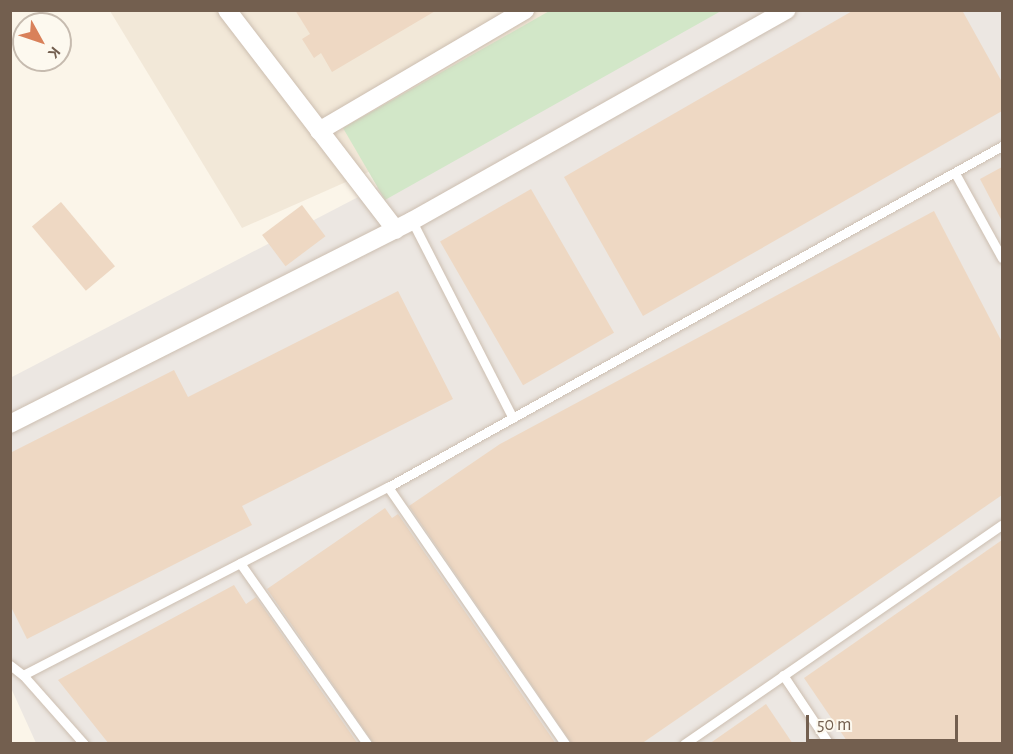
<!DOCTYPE html>
<html>
<head>
<meta charset="utf-8">
<style>
  body { margin:0 }
  #map { position:relative; width:1013px; height:754px; overflow:hidden; background:#fbf5e9; font-family:"Alegreya Sans",sans-serif }
  div>[style] { position:absolute }
  .residential>* { inset:0; background:#f2e8d8 }
  .industrial>* { inset:0; background:#ece7e2 }
  .green>* { inset:0; background:#d2e7c8 }
  .building>* { inset:0; background:#eed8c3; transform-origin:0 0 }
  .roads { filter:drop-shadow(0 0 2px #ccbeb0) drop-shadow(0 0 2px #ccbeb0) }
  .lane>* { height:9px; margin:-4.5px; padding:0 4.5px; transform-origin:4.5px; border-radius:4.5px; background:#fff }
  .street>* { height:18px; margin:-9px; padding:0 9px; transform-origin:9px; border-radius:9px; background:#fff }
  span { translate:-50% -50%; white-space:nowrap; text-align:center; line-height:1.15; -webkit-text-stroke:4.5px #fdf9ef; paint-order:stroke }
  .frame { position:absolute; inset:0; border:12px solid #735f4f; pointer-events:none }
  .north { position:absolute; left:12px; top:12px; width:60px; height:60px; box-sizing:border-box; background:#fdf9ef; border:2px solid #c6bbaf; border-radius:50%; rotate:130deg; font-size:16px; font-weight:700; line-height:24px; text-align:center; color:#735f4f }
  .north::after { content:''; display:block; margin:auto; width:21px; height:27px; background:#d9815a; clip-path:polygon(50% 0,100% 100%,50% 72%,0 100%) }
  .scale { position:absolute; left:806px; top:715px; width:152px; height:27px; box-sizing:border-box; border:3px solid #735f4f; border-top:0; padding-left:8px; font-size:18px; line-height:21px; white-space:nowrap; color:#735f4f; -webkit-text-stroke:4px #fdf9ef; paint-order:stroke }
</style>
</head>
<body>
<div id="map">
  <div class="residential">
    <div style="clip-path:polygon(110px 11px,732px 11px,242px 228px)"></div>
  </div>
  <div class="industrial">
    <div style="clip-path:polygon(716px 11px,1002px 11px,1002px 743px,36px 743px,11px 688px,10px 378px)"></div>
  </div>
  <div class="green">
    <div style="clip-path:polygon(551px 10px,721px 11px,385px 200px,343px 128px)"></div>
  </div>
  <div class="building">
    <div style="clip-path:polygon(295px 10px,437px 10px,332px 72px,321px 53px,314px 58px,302px 39px,310px 34px)"></div>
    <div style="clip-path:polygon(854px 10px,962px 10px,1002px 82px,1002px 111px,643px 316px,564px 177px)"></div>
    <div style="clip-path:polygon(1002px 167px,1002px 221px,980px 179px)"></div>
    <div style="left:531px;top:189px;width:166px;height:105px;rotate:60deg"></div>
    <div style="left:61px;top:202px;width:84px;height:38px;rotate:50deg"></div>
    <div style="left:302px;top:205px;width:39px;height:50px;rotate:53deg"></div>
    <div style="clip-path:polygon(934px 211px,1002px 342px,1002px 495px,641px 744px,572px 744px,409px 506px,500px 444px)"></div>
    <div style="clip-path:polygon(398px 291px,453px 399px,242px 506px,252px 525px,27px 639px,10px 605px,10px 453px,174px 370px,188px 397px)"></div>
    <div style="clip-path:polygon(385px 508px,392px 518px,398px 514px,556px 744px,374px 744px,267px 589px)"></div>
    <div style="clip-path:polygon(1002px 540px,1002px 744px,849px 744px,804px 678px)"></div>
    <div style="clip-path:polygon(234px 585px,246px 604px,256px 597px,358px 744px,109px 744px,58px 680px)"></div>
    <div style="clip-path:polygon(766px 704px,793px 744px,709px 744px)"></div>
  </div>
  <div class="roads">
    <div class="lane">
      <div style="left:955px;top:173px;width:97px;rotate:61.1deg"></div>
      <div style="left:412px;top:221px;width:221px;rotate:62.9deg"></div>
      <div style="left:388px;top:487px;width:312px;rotate:55.4deg"></div>
      <div style="left:240px;top:563px;width:221px;rotate:54.9deg"></div>
      <div style="left:10px;top:665px;width:16px;rotate:38deg"></div>
      <div style="left:23px;top:675px;width:411px;rotate:-27.3deg"></div>
      <div style="left:388px;top:487px;width:702px;rotate:-29.05deg"></div>
      <div style="left:23px;top:675px;width:92px;rotate:48.5deg"></div>
      <div style="left:783px;top:675px;width:83px;rotate:56.3deg"></div>
      <div style="left:684px;top:744px;width:386px;rotate:-34.6deg"></div>
    </div>
    <div class="street">
      <div style="left:227px;top:10px;width:277px;rotate:52.5deg"></div>
      <div style="left:319px;top:131px;width:239px;rotate:-30.4deg"></div>
      <div style="left:10px;top:424px;width:450px;rotate:-26.8deg"></div>
      <div style="left:412px;top:221px;width:430px;rotate:-29.4deg"></div>
    </div>
  </div>
  <div class="frame"></div>
  <div class="north">K</div>
  <div class="scale">50 m</div>
</div>
</body>
</html>
